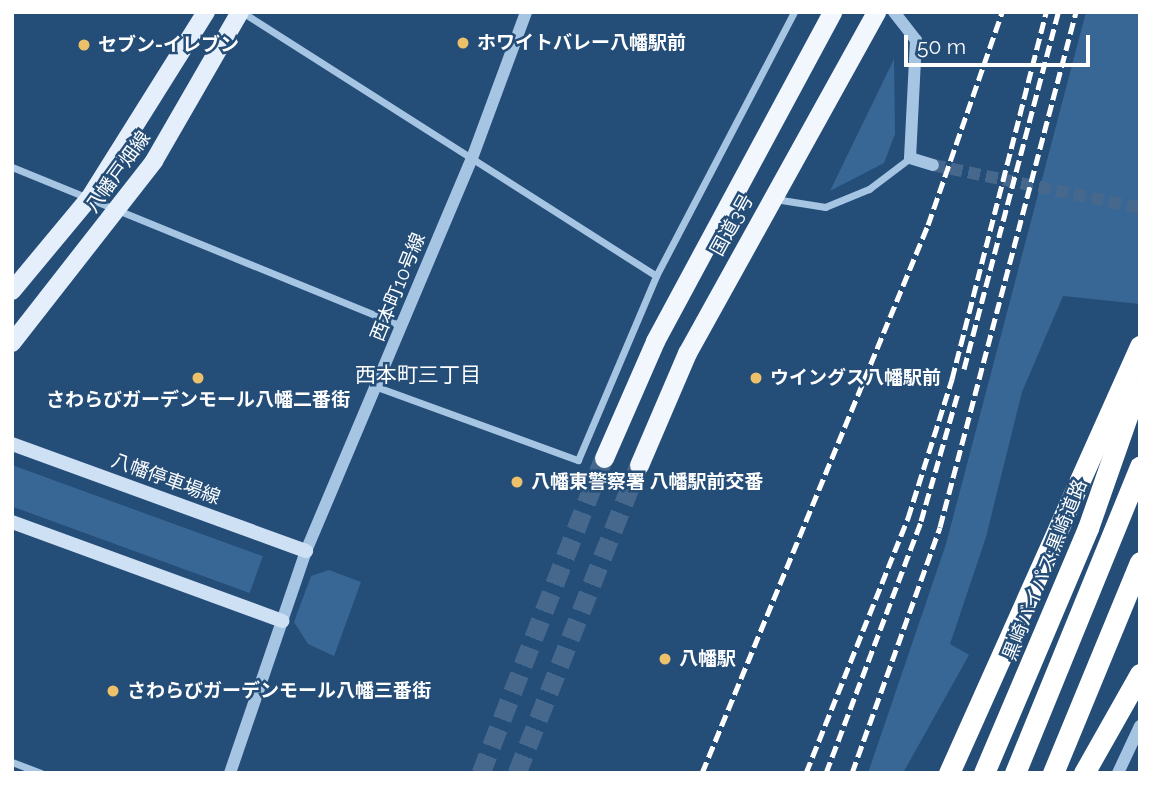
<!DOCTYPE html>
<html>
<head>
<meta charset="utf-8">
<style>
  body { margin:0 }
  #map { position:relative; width:1152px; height:785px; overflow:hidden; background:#244d78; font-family:Raleway,"Noto Sans JP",sans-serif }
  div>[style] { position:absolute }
  .green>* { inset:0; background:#386796; transform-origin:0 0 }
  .tertiary-tunnel>* { height:12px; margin-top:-6px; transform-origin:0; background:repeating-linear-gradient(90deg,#45688c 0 12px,transparent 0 18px) }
  .trunk-tunnel>* { height:19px; margin-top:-9.5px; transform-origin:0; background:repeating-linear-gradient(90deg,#45688c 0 19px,transparent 0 29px) }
  .minor>* { height:7px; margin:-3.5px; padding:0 3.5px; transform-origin:3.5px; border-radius:3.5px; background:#a6c5e3 }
  .tertiary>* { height:12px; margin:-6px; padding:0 6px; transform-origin:6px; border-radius:6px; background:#a6c5e3 }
  .secondary>* { height:14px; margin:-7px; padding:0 7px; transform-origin:7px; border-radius:7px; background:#cee0f4 }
  .primary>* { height:18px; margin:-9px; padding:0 9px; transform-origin:9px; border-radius:9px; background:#e5effc }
  .trunk>* { height:19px; margin:-9.5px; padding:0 9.5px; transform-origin:9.5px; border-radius:9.5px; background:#f2f7fe }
  .motorway>* { height:21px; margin:-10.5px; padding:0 10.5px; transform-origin:10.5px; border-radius:10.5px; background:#fff }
  .rail>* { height:5px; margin-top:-2.5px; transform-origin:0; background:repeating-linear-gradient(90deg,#fff 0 12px,transparent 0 17px) }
  .dots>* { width:19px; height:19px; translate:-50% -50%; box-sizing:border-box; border:4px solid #244d78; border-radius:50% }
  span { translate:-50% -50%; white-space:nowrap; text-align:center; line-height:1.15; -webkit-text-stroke:5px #244d78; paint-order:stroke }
  .poi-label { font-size:19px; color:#fff; font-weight:700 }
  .left { translate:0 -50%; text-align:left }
  .street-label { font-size:19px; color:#fff }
  .neighbourhood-label { font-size:21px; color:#fff }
  .frame { position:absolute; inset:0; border:14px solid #fff; pointer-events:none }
  .scale { position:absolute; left:904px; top:35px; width:186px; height:32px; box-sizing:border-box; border:4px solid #fff; border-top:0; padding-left:9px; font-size:21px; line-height:24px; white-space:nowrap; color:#fff; -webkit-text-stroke:5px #244d78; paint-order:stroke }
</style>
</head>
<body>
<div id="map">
  <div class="green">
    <div style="clip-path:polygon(1086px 12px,1140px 12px,1140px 304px,1063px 296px,1022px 392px,986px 537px,950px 644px,969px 655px,903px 773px,868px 773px,946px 544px)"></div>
    <div style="clip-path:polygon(894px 59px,895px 134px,884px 163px,830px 191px)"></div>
    <div style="left:12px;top:465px;width:267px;height:39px;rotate:20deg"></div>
    <div style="clip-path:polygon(329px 570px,361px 582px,334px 656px,308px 644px,294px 622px,311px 576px)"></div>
  </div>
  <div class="tertiary-tunnel">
    <div style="left:933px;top:165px;width:211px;rotate:11.7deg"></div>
  </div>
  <div class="trunk-tunnel">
    <div style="left:481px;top:773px;width:338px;rotate:-68.7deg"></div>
    <div style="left:517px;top:773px;width:331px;rotate:-68.4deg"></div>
  </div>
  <div class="minor">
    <div style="left:242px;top:12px;width:491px;rotate:32.5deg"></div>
    <div style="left:12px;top:167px;width:421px;rotate:22.2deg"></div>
    <div style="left:775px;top:199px;width:51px;rotate:9.1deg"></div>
    <div style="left:825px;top:207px;width:48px;rotate:-22.2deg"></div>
    <div style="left:869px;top:189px;width:51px;rotate:-37.1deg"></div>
    <div style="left:377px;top:387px;width:214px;rotate:20deg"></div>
    <div style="left:578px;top:460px;width:200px;rotate:-67deg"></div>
    <div style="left:656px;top:276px;width:298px;rotate:-62.4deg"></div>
    <div style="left:12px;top:762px;width:31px;rotate:21deg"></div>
  </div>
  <div class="tertiary">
    <div style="left:894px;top:12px;width:36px;rotate:52deg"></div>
    <div style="left:916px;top:40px;width:118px;rotate:92.9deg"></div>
    <div style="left:910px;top:158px;width:24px;rotate:17deg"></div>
    <div style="left:230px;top:773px;width:235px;rotate:-71.1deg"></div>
    <div style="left:306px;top:551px;width:423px;rotate:-67.1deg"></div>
    <div style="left:471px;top:161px;width:159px;rotate:-69.7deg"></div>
    <div style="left:1118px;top:773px;width:52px;rotate:-64.9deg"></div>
  </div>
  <div class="secondary">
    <div style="left:12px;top:444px;width:313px;rotate:20deg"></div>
    <div style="left:12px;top:522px;width:288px;rotate:20.1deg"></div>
  </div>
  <div class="primary">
    <div style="left:12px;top:291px;width:122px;rotate:-50.3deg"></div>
    <div style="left:90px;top:197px;width:218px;rotate:-57.9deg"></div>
    <div style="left:12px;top:343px;width:231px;rotate:-52deg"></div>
    <div style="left:154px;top:161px;width:172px;rotate:-60deg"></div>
  </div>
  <div class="trunk">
    <div style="left:604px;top:458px;width:128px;rotate:-66.4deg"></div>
    <div style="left:655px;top:341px;width:374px;rotate:-61.7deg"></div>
    <div style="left:639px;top:465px;width:122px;rotate:-66.8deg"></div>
    <div style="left:687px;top:353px;width:390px;rotate:-61deg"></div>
  </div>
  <div class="motorway">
    <div style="left:949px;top:773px;width:468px;rotate:-65.9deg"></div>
    <div style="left:984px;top:773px;width:266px;rotate:-67deg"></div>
    <div style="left:1088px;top:528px;width:148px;rotate:-70.7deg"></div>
    <div style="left:1015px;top:773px;width:331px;rotate:-67.8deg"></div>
    <div style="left:1053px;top:773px;width:228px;rotate:-67.6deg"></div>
    <div style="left:1084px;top:773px;width:114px;rotate:-60.5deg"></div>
  </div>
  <div class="rail">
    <div style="left:964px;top:369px;width:369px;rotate:-75.2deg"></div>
    <div style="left:702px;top:773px;width:593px;rotate:-67.59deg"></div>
    <div style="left:928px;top:225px;width:225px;rotate:-70.8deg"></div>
    <div style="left:806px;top:773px;width:275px;rotate:-68.2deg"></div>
    <div style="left:908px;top:518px;width:146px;rotate:-72.4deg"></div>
    <div style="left:952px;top:379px;width:379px;rotate:-75.6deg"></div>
    <div style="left:826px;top:773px;width:269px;rotate:-69.3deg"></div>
    <div style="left:921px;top:521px;width:133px;rotate:-73.9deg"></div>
    <div style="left:852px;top:773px;width:261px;rotate:-70.3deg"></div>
    <div style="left:940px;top:527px;width:533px;rotate:-75.21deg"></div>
  </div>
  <div class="dots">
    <div style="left:463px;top:43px;background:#edc16a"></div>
    <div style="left:84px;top:45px;background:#edc16a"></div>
    <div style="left:198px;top:378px;background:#edc16a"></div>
    <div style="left:756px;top:378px;background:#edc16a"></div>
    <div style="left:517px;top:482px;background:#edc16a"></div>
    <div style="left:665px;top:659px;background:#edc16a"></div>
    <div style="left:113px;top:691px;background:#edc16a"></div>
  </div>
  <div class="poi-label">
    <span class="left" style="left:477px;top:43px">ホワイトバレー八幡駅前</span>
    <span class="left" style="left:98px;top:45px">セブン-イレブン</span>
    <span class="left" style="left:770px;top:378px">ウイングス八幡駅前</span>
    <span style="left:198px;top:400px">さわらびガーデンモール八幡二番街</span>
    <span class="left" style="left:531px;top:482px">八幡東警察署 八幡駅前交番</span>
    <span class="left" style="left:679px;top:659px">八幡駅</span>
    <span class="left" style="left:127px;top:691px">さわらびガーデンモール八幡三番街</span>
  </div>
  <div class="street-label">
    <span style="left:118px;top:172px;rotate:-54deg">八幡戸畑線</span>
    <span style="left:732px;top:225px;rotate:-61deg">国道3号</span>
    <span style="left:398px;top:287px;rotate:-68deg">西本町10号線</span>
    <span style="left:166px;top:479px;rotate:20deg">八幡停車場線</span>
    <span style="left:1045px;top:570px;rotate:-68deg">黒崎バイパス;黒崎道路</span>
  </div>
  <div class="neighbourhood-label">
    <span style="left:418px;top:375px">西本町三丁目</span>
  </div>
  <div class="frame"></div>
  <div class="scale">50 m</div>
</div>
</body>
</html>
